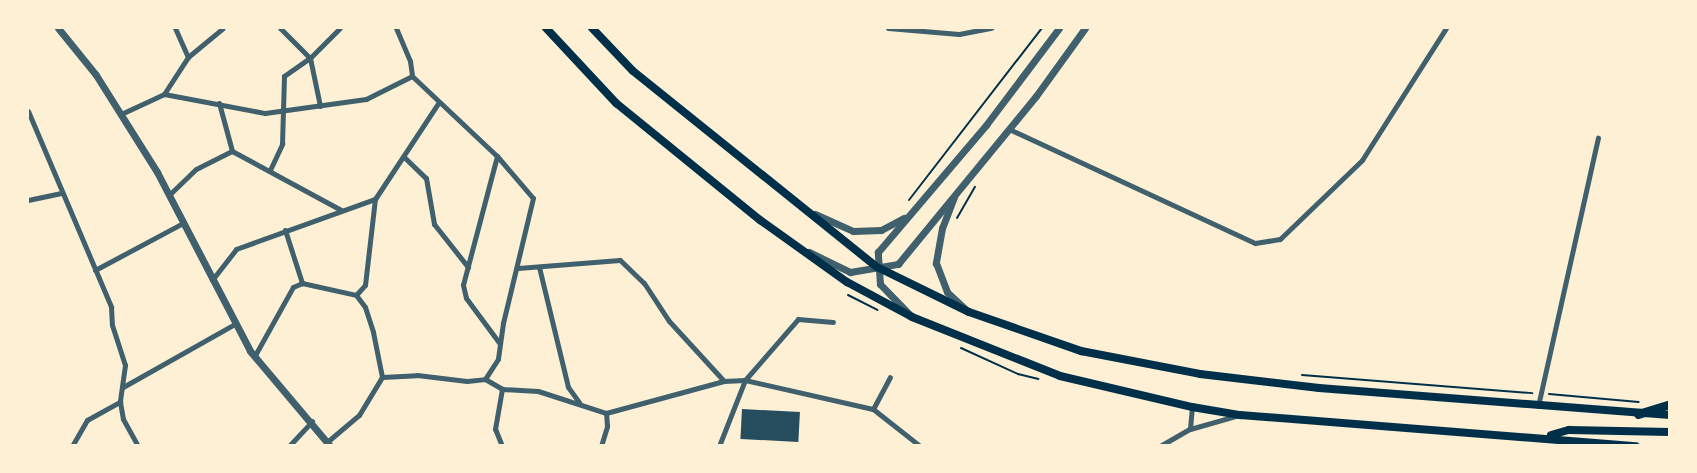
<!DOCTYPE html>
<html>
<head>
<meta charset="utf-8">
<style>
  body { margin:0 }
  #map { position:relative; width:1697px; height:473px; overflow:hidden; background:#fdf0d5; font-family:Inter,sans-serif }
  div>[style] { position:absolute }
  .building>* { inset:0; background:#264d5e; transform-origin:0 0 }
  .path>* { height:2px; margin:-1px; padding:0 1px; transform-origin:1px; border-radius:1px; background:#003049 }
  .minor>* { height:5px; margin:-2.5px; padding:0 2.5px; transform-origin:2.5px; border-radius:2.5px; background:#3f606c }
  .tertiary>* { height:7px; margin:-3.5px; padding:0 3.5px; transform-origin:3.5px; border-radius:3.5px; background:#3f606c }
  .secondary>* { height:8px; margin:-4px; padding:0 4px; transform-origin:4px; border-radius:4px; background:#003049 }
  .primary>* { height:9px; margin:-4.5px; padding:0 4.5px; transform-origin:4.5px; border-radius:4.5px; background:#003049 }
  span { translate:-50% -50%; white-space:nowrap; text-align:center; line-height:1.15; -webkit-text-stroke:4px #fdf0d5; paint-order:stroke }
  .frame { position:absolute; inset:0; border:29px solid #fdf0d5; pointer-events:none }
</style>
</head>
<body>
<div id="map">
  <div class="building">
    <div style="left:742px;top:409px;width:58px;height:30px;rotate:3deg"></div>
  </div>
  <div class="path">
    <div style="left:909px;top:200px;width:217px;rotate:-52.3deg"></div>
    <div style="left:957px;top:218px;width:36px;rotate:-60deg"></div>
    <div style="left:848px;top:295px;width:33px;rotate:27deg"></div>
    <div style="left:961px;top:348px;width:63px;rotate:24.5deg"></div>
    <div style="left:1018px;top:374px;width:21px;rotate:14deg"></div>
    <div style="left:1302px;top:375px;width:231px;rotate:4.5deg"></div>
    <div style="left:1549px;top:394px;width:90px;rotate:5.1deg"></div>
  </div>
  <div class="minor">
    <div style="left:175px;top:28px;width:32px;rotate:66deg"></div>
    <div style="left:280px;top:28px;width:42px;rotate:45deg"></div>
    <div style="left:310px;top:58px;width:49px;rotate:78.2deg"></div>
    <div style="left:396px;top:28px;width:36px;rotate:67deg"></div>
    <div style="left:410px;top:61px;width:15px;rotate:82deg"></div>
    <div style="left:888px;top:28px;width:71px;rotate:4.8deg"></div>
    <div style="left:959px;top:34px;width:33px;rotate:-11deg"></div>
    <div style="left:412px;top:76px;width:117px;rotate:43.3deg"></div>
    <div style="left:497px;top:156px;width:55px;rotate:49.4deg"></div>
    <div style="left:533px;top:198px;width:129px;rotate:103.5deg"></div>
    <div style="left:503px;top:323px;width:36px;rotate:98deg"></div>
    <div style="left:498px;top:359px;width:24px;rotate:123deg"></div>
    <div style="left:164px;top:94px;width:103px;rotate:10.7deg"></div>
    <div style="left:265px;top:113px;width:102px;rotate:-7.9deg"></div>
    <div style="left:366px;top:99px;width:51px;rotate:-26.6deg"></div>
    <div style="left:219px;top:103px;width:50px;rotate:74.8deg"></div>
    <div style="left:28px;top:111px;width:213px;rotate:67deg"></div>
    <div style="left:111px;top:307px;width:18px;rotate:87deg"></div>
    <div style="left:112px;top:325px;width:42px;rotate:72deg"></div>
    <div style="left:125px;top:365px;width:37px;rotate:98deg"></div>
    <div style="left:120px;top:402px;width:17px;rotate:80deg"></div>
    <div style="left:123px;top:419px;width:31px;rotate:61deg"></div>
    <div style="left:121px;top:114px;width:47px;rotate:-24.9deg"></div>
    <div style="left:164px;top:94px;width:44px;rotate:-57deg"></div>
    <div style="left:188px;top:57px;width:45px;rotate:-39.6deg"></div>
    <div style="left:1009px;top:129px;width:271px;rotate:24.9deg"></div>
    <div style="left:1255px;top:243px;width:25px;rotate:-9deg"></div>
    <div style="left:1280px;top:239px;width:114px;rotate:-43.9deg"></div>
    <div style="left:1362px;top:160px;width:156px;rotate:-57.5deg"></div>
    <div style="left:497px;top:156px;width:133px;rotate:104.8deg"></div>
    <div style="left:463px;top:285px;width:13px;rotate:77deg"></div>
    <div style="left:466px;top:298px;width:57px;rotate:53.5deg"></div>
    <div style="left:404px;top:157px;width:30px;rotate:44deg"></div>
    <div style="left:426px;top:178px;width:47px;rotate:80.1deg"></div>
    <div style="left:434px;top:224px;width:55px;rotate:51.7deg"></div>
    <div style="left:270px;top:170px;width:29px;rotate:-65deg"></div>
    <div style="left:282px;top:144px;width:68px;rotate:-88.3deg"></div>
    <div style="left:284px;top:76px;width:32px;rotate:-35deg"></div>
    <div style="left:310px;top:58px;width:42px;rotate:-45deg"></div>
    <div style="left:169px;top:195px;width:37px;rotate:-44deg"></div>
    <div style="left:196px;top:169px;width:40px;rotate:-26.6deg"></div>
    <div style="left:232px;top:151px;width:124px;rotate:28.4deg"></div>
    <div style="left:28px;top:200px;width:34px;rotate:-12deg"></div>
    <div style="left:285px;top:230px;width:56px;rotate:72.2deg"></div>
    <div style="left:539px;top:267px;width:123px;rotate:76.4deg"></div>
    <div style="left:568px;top:387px;width:19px;rotate:54deg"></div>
    <div style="left:518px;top:268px;width:102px;rotate:-4.5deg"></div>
    <div style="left:620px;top:260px;width:33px;rotate:44deg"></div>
    <div style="left:644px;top:283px;width:45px;rotate:56.7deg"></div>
    <div style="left:669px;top:321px;width:81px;rotate:47.5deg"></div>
    <div style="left:95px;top:270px;width:100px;rotate:-28.1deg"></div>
    <div style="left:212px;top:280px;width:39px;rotate:-52deg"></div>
    <div style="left:236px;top:249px;width:148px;rotate:-19.8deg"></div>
    <div style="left:375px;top:199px;width:116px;rotate:-56.6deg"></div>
    <div style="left:356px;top:295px;width:13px;rotate:-48deg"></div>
    <div style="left:365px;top:285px;width:87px;rotate:-83.4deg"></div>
    <div style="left:254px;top:357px;width:80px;rotate:-60.9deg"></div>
    <div style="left:293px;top:287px;width:10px;rotate:-24deg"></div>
    <div style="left:302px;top:283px;width:55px;rotate:12.5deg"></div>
    <div style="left:356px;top:295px;width:15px;rotate:53deg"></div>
    <div style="left:365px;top:307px;width:26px;rotate:72deg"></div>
    <div style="left:373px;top:332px;width:46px;rotate:78.7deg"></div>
    <div style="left:485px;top:379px;width:20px;rotate:30deg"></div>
    <div style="left:502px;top:389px;width:36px;rotate:3deg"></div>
    <div style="left:538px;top:391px;width:71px;rotate:17.9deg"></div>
    <div style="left:606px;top:413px;width:122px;rotate:-15.2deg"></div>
    <div style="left:724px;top:381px;width:21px;rotate:-3deg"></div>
    <div style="left:745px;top:380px;width:131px;rotate:12.8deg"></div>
    <div style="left:873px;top:409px;width:60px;rotate:38.2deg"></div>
    <div style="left:123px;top:387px;width:129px;rotate:-29.4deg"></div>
    <div style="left:1538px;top:406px;width:275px;rotate:-77.4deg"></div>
    <div style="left:873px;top:409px;width:36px;rotate:-62deg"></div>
    <div style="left:1190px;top:429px;width:22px;rotate:-85deg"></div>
    <div style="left:327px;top:442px;width:42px;rotate:-40.2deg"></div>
    <div style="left:359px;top:415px;width:44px;rotate:-58.8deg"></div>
    <div style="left:382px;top:377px;width:35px;rotate:-3deg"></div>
    <div style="left:417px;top:375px;width:50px;rotate:6.8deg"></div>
    <div style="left:467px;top:381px;width:18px;rotate:-6deg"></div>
    <div style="left:72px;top:446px;width:30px;rotate:-60deg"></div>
    <div style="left:87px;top:420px;width:38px;rotate:-29deg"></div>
    <div style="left:289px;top:446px;width:34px;rotate:-47deg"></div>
    <div style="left:502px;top:446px;width:18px;rotate:-112deg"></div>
    <div style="left:495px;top:429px;width:41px;rotate:-80.1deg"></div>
    <div style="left:601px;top:446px;width:21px;rotate:-73deg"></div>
    <div style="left:607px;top:426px;width:13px;rotate:-94deg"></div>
    <div style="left:719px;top:446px;width:71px;rotate:-68.5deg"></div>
    <div style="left:745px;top:380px;width:81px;rotate:-49deg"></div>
    <div style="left:798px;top:319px;width:35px;rotate:5deg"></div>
    <div style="left:1160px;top:446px;width:34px;rotate:-30deg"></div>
    <div style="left:1190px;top:429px;width:48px;rotate:-15.8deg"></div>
  </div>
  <div class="tertiary">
    <div style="left:58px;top:28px;width:60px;rotate:51deg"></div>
    <div style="left:96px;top:75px;width:115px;rotate:57.8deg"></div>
    <div style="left:157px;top:172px;width:202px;rotate:62.5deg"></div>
    <div style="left:250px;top:351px;width:124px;rotate:49.9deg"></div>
    <div style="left:954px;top:197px;width:33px;rotate:111deg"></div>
    <div style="left:942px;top:228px;width:36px;rotate:100deg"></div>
    <div style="left:936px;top:263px;width:31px;rotate:69deg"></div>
    <div style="left:947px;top:292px;width:25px;rotate:43deg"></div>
    <div style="left:815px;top:214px;width:42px;rotate:24.1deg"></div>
    <div style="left:853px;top:231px;width:28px;rotate:-2deg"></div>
    <div style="left:881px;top:230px;width:26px;rotate:-28deg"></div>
    <div style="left:809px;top:252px;width:46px;rotate:26deg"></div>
    <div style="left:850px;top:272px;width:49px;rotate:-9.5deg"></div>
    <div style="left:898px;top:264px;width:217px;rotate:-50.6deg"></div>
    <div style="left:1036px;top:96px;width:84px;rotate:-54.2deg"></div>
    <div style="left:910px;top:315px;width:43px;rotate:-134.1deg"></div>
    <div style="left:880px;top:284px;width:32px;rotate:-94deg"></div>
    <div style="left:878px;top:252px;width:167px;rotate:-49.6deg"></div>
    <div style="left:986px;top:125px;width:121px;rotate:-53deg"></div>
  </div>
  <div class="secondary">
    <div style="left:546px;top:28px;width:103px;rotate:47deg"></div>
    <div style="left:616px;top:103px;width:186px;rotate:39.1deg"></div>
    <div style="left:760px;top:220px;width:107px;rotate:35.5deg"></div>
    <div style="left:847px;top:282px;width:74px;rotate:28.3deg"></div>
    <div style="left:912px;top:317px;width:159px;rotate:21.7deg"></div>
    <div style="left:1060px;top:376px;width:136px;rotate:13.2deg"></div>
    <div style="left:1192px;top:407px;width:49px;rotate:9.5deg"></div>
    <div style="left:1240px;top:415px;width:397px;rotate:4.5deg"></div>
    <div style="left:592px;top:28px;width:59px;rotate:46.4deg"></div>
    <div style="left:633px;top:71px;width:313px;rotate:38.8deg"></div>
    <div style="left:877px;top:267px;width:102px;rotate:26.1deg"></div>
    <div style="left:969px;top:312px;width:119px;rotate:19.2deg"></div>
    <div style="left:1081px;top:351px;width:121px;rotate:10.9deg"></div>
    <div style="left:1200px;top:374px;width:120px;rotate:6.7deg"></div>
    <div style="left:1319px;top:388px;width:352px;rotate:4.4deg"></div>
    <div style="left:1551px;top:435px;width:19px;rotate:-16deg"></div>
    <div style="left:1569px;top:430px;width:101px;rotate:1.1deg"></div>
  </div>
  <div class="primary">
    <div style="left:1638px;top:414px;width:34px;rotate:-17deg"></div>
  </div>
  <div class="frame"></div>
</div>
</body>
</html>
